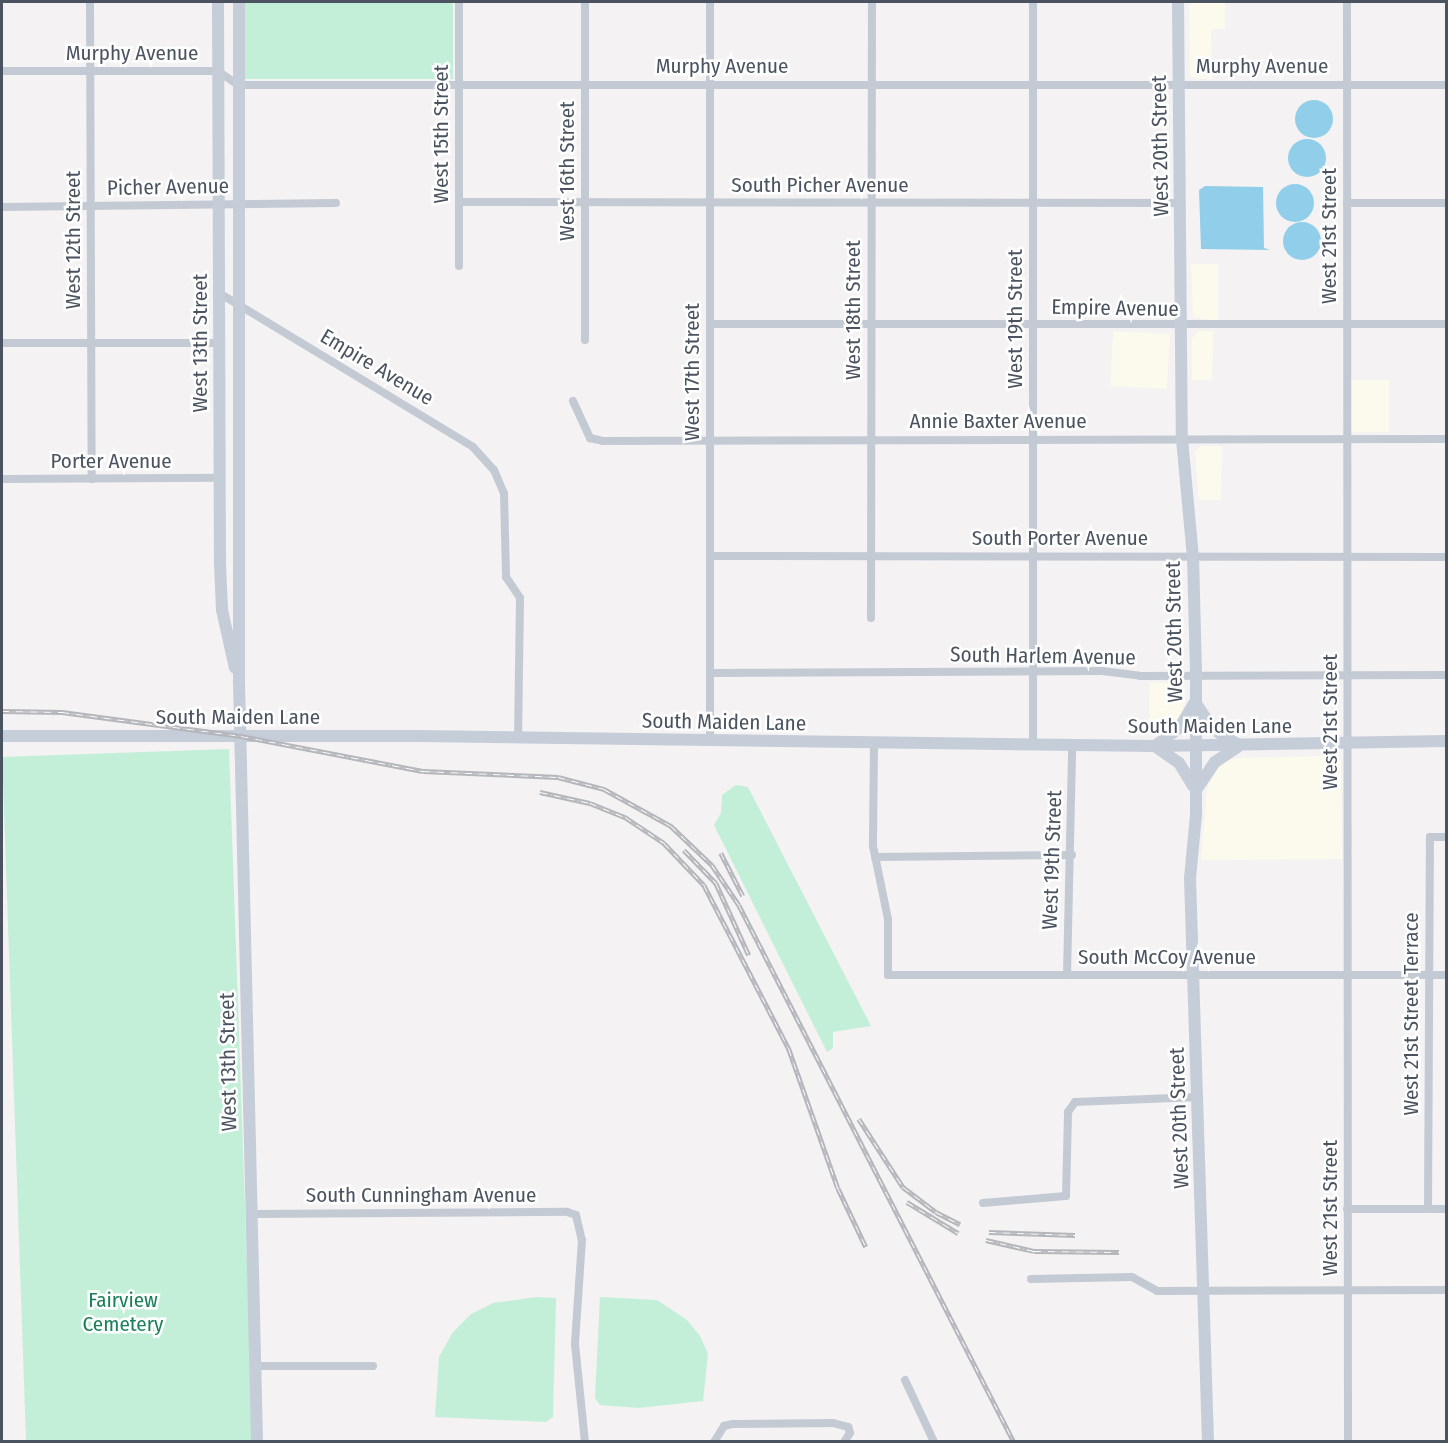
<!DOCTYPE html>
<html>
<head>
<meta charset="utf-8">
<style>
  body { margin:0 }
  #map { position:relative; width:1448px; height:1443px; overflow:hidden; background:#f4f2f2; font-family:"Fira Sans Condensed",sans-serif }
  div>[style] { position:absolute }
  .commercial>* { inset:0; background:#fcfaed; transform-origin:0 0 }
  .green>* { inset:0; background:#c3efd9; transform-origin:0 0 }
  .water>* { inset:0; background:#91ceea }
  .round { border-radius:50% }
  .street>* { height:8px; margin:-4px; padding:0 4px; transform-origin:4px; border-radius:4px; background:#c3cad3 }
  .secondary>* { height:12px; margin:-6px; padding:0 6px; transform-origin:6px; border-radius:6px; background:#c5cdd9 }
  .rail>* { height:4.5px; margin-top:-2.25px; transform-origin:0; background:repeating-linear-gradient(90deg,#fff 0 7px,#b4b6bc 0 14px); box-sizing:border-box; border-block:2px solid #b4b6bc }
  span { translate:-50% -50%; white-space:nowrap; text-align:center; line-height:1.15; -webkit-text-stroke:5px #fff; paint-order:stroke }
  .street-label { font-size:21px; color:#4a535f }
  .park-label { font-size:21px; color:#1a8059 }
  .frame { position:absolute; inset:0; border:3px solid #4a535f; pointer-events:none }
</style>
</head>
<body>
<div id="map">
  <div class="commercial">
    <div style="clip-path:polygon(1189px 2px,1225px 2px,1225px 29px,1211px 29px,1212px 80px,1190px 77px)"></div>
    <div style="clip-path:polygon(1191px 264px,1218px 264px,1218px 321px,1193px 317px)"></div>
    <div style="left:1113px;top:331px;width:57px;height:55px;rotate:3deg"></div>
    <div style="clip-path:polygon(1199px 331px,1213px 331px,1212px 380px,1192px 380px,1192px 338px)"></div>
    <div style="left:1351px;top:380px;width:38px;height:52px"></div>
    <div style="clip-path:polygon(1201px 446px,1222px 446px,1221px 500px,1199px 500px,1195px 452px)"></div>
    <div style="clip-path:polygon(1149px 682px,1181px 683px,1185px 702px,1179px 720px,1164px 733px,1150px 735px)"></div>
    <div style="clip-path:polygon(1330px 756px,1341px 761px,1342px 859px,1201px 860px,1207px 789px,1218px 766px,1235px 758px)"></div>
  </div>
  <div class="green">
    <div style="left:242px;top:2px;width:211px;height:77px"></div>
    <div style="left:229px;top:749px;width:692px;height:227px;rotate:88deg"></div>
    <div style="clip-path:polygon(736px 785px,748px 787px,871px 1026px,833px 1032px,833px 1048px,827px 1052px,714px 825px,721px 813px,722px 795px)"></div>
    <div style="clip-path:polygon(536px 1297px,556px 1298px,553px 1417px,546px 1422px,435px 1417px,439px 1357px,453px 1332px,471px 1314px,493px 1303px)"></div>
    <div style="clip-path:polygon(600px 1297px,657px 1300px,687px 1320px,700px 1336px,708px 1354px,703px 1401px,639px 1408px,600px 1405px,595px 1398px)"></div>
  </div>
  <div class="water">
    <div class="round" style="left:1295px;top:100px;width:38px;height:38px"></div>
    <div class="round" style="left:1288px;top:139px;width:38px;height:38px"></div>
    <div class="round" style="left:1276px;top:184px;width:38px;height:38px"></div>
    <div style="clip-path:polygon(1205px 186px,1263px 187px,1264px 248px,1270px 250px,1201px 249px,1199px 190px)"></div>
    <div class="round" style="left:1283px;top:222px;width:38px;height:38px"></div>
  </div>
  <div class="street">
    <div style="left:90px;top:2px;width:477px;rotate:89.8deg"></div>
    <div style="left:459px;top:2px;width:264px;rotate:90deg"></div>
    <div style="left:585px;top:2px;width:338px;rotate:90deg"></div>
    <div style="left:1033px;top:2px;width:743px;rotate:90deg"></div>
    <div style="left:1347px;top:2px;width:1440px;rotate:89.96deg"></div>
    <div style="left:2px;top:71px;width:216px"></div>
    <div style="left:218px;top:71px;width:24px;rotate:35deg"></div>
    <div style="left:238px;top:85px;width:1208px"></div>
    <div style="left:459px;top:202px;width:721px;rotate:0.08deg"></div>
    <div style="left:1347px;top:203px;width:99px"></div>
    <div style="left:2px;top:207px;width:334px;rotate:-0.7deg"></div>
    <div style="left:219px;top:293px;width:297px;rotate:31.2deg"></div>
    <div style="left:473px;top:447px;width:31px;rotate:48deg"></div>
    <div style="left:494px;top:470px;width:25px;rotate:67deg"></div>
    <div style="left:504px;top:493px;width:84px;rotate:88.6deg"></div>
    <div style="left:506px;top:577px;width:25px;rotate:56deg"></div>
    <div style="left:520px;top:598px;width:140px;rotate:90.8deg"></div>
    <div style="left:710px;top:324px;width:736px"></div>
    <div style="left:2px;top:343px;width:218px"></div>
    <div style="left:573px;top:401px;width:41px;rotate:65.3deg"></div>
    <div style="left:590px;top:438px;width:13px;rotate:13deg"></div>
    <div style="left:603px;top:441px;width:843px;rotate:-0.14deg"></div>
    <div style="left:2px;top:479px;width:218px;rotate:-0.3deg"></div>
    <div style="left:710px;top:556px;width:736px;rotate:0.08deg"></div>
    <div style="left:871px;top:618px;width:616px;rotate:-89.91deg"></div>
    <div style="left:710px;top:673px;width:392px;rotate:-0.3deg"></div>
    <div style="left:1102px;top:671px;width:38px;rotate:7deg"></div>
    <div style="left:1140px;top:676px;width:306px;rotate:-0.2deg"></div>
    <div style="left:710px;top:742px;width:740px;rotate:-90deg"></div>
    <div style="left:874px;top:744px;width:102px;rotate:90.6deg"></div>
    <div style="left:873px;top:846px;width:75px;rotate:78.4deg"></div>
    <div style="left:888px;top:919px;width:56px;rotate:90deg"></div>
    <div style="left:888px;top:975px;width:558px"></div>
    <div style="left:875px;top:857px;width:197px;rotate:-0.6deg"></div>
    <div style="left:1067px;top:975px;width:229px;rotate:-88.7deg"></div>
    <div style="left:983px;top:1203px;width:83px;rotate:-4.8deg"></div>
    <div style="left:1066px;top:1196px;width:84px;rotate:-88.6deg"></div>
    <div style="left:1068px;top:1112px;width:12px;rotate:-55deg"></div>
    <div style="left:1075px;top:1102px;width:123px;rotate:-2.3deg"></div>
    <div style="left:1347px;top:1209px;width:99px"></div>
    <div style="left:1428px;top:1209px;width:372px;rotate:-89.7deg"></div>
    <div style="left:1430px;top:837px;width:16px"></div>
    <div style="left:251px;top:1214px;width:316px;rotate:-0.4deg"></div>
    <div style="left:567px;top:1212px;width:9px;rotate:18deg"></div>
    <div style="left:576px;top:1215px;width:26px;rotate:77deg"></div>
    <div style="left:582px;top:1240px;width:104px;rotate:93.9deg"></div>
    <div style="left:575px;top:1344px;width:99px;rotate:84.2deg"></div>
    <div style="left:1031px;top:1279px;width:101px;rotate:-1.1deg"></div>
    <div style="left:1132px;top:1277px;width:29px;rotate:29deg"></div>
    <div style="left:1157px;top:1291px;width:289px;rotate:-0.2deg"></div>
    <div style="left:255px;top:1366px;width:118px"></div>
    <div style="left:905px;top:1380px;width:68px;rotate:64.9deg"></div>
    <div style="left:714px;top:1442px;width:19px;rotate:-58deg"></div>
    <div style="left:724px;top:1426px;width:9px;rotate:-13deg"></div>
    <div style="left:733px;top:1424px;width:100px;rotate:-0.6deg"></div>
    <div style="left:833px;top:1423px;width:16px;rotate:15deg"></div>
    <div style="left:848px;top:1427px;width:6px;rotate:72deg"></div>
    <div style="left:850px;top:1433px;width:11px;rotate:124deg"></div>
  </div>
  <div class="secondary">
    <div style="left:218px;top:2px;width:562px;rotate:89.8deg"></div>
    <div style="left:220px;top:564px;width:46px;rotate:87.5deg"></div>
    <div style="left:222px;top:610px;width:59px;rotate:77.4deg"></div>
    <div style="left:239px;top:2px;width:680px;rotate:90deg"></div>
    <div style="left:239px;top:682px;width:760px;rotate:88.64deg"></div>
    <div style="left:1178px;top:2px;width:437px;rotate:89.5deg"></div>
    <div style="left:1182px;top:439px;width:119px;rotate:84.7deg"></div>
    <div style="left:1193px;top:557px;width:118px;rotate:88.5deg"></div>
    <div style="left:1196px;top:675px;width:140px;rotate:90deg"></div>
    <div style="left:1196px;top:815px;width:63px;rotate:95.4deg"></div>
    <div style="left:1190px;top:878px;width:564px;rotate:88.17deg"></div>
    <div style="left:1197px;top:705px;width:29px;rotate:56deg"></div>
    <div style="left:1213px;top:729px;width:28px;rotate:32deg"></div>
    <div style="left:2px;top:736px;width:417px"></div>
    <div style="left:419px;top:736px;width:736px;rotate:0.78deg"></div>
    <div style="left:1155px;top:746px;width:291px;rotate:-1deg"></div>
    <div style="left:1193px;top:786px;width:27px;rotate:-121deg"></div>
    <div style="left:1179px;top:763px;width:29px;rotate:-145deg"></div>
    <div style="left:1155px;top:746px;width:31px;rotate:-37deg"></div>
    <div style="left:1180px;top:727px;width:29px;rotate:-59deg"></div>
    <div style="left:1196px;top:790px;width:34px;rotate:-56deg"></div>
    <div style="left:1215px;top:762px;width:27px;rotate:-34deg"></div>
  </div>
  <div class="rail">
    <div style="left:2px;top:711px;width:60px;rotate:1deg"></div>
    <div style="left:62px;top:712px;width:181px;rotate:7.6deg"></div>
    <div style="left:241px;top:736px;width:185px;rotate:10.9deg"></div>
    <div style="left:423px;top:771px;width:135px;rotate:2.5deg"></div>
    <div style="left:558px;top:777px;width:48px;rotate:14.6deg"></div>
    <div style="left:604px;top:789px;width:77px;rotate:28.9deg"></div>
    <div style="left:671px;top:826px;width:57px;rotate:43.6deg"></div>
    <div style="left:712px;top:865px;width:48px;rotate:56deg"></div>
    <div style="left:739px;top:905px;width:603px;rotate:62.88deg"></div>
    <div style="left:540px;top:792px;width:51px;rotate:12.4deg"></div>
    <div style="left:590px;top:803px;width:38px;rotate:22deg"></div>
    <div style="left:625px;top:817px;width:47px;rotate:33.7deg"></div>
    <div style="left:664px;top:843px;width:58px;rotate:46.4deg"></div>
    <div style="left:704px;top:885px;width:185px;rotate:62.6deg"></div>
    <div style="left:789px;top:1049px;width:147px;rotate:70.6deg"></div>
    <div style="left:838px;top:1188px;width:65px;rotate:64.6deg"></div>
    <div style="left:684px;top:850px;width:46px;rotate:45.9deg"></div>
    <div style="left:716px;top:883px;width:79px;rotate:65.4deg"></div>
    <div style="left:721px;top:853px;width:48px;rotate:62.9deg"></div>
    <div style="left:859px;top:1119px;width:81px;rotate:57.1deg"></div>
    <div style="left:903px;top:1187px;width:41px;rotate:37.1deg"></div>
    <div style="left:936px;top:1212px;width:27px;rotate:27deg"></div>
    <div style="left:907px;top:1202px;width:60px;rotate:31.3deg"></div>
    <div style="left:989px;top:1232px;width:86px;rotate:2deg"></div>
    <div style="left:986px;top:1240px;width:49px;rotate:12.9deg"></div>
    <div style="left:1034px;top:1251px;width:85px;rotate:0.7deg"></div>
  </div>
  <div class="street-label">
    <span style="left:132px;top:53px">Murphy Avenue</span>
    <span style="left:722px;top:66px">Murphy Avenue</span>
    <span style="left:1262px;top:66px">Murphy Avenue</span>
    <span style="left:441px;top:134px;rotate:-90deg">West 15th Street</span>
    <span style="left:1160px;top:146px;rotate:-91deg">West 20th Street</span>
    <span style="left:567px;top:171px;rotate:-90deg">West 16th Street</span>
    <span style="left:820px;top:185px">South Picher Avenue</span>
    <span style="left:168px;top:187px;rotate:-1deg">Picher Avenue</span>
    <span style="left:1329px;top:236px;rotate:-90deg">West 21st Street</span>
    <span style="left:73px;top:240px;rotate:-90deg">West 12th Street</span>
    <span style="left:1115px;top:308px;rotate:1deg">Empire Avenue</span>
    <span style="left:853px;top:310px;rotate:-90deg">West 18th Street</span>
    <span style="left:1015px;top:319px;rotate:-90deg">West 19th Street</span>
    <span style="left:200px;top:343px;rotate:-90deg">West 13th Street</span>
    <span style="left:377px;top:367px;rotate:31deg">Empire Avenue</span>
    <span style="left:692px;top:372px;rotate:-90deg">West 17th Street</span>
    <span style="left:998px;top:421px">Annie Baxter Avenue</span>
    <span style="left:111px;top:461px">Porter Avenue</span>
    <span style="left:1060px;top:538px">South Porter Avenue</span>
    <span style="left:1174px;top:632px;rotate:-91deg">West 20th Street</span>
    <span style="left:1043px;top:656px;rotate:1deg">South Harlem Avenue</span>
    <span style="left:238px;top:717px">South Maiden Lane</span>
    <span style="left:724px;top:722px;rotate:1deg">South Maiden Lane</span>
    <span style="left:1330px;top:722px;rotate:-90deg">West 21st Street</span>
    <span style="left:1210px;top:726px">South Maiden Lane</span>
    <span style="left:1052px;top:860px;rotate:-88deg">West 19th Street</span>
    <span style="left:1167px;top:957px">South McCoy Avenue</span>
    <span style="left:1411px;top:1014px;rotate:-90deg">West 21st Street Terrace</span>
    <span style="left:228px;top:1062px;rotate:-91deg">West 13th Street</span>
    <span style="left:1179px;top:1118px;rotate:-92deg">West 20th Street</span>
    <span style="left:421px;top:1195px">South Cunningham Avenue</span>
    <span style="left:1330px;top:1208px;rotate:-90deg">West 21st Street</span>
  </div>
  <div class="park-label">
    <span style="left:123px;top:1312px">Fairview<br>Cemetery</span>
  </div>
  <div class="frame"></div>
</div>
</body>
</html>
